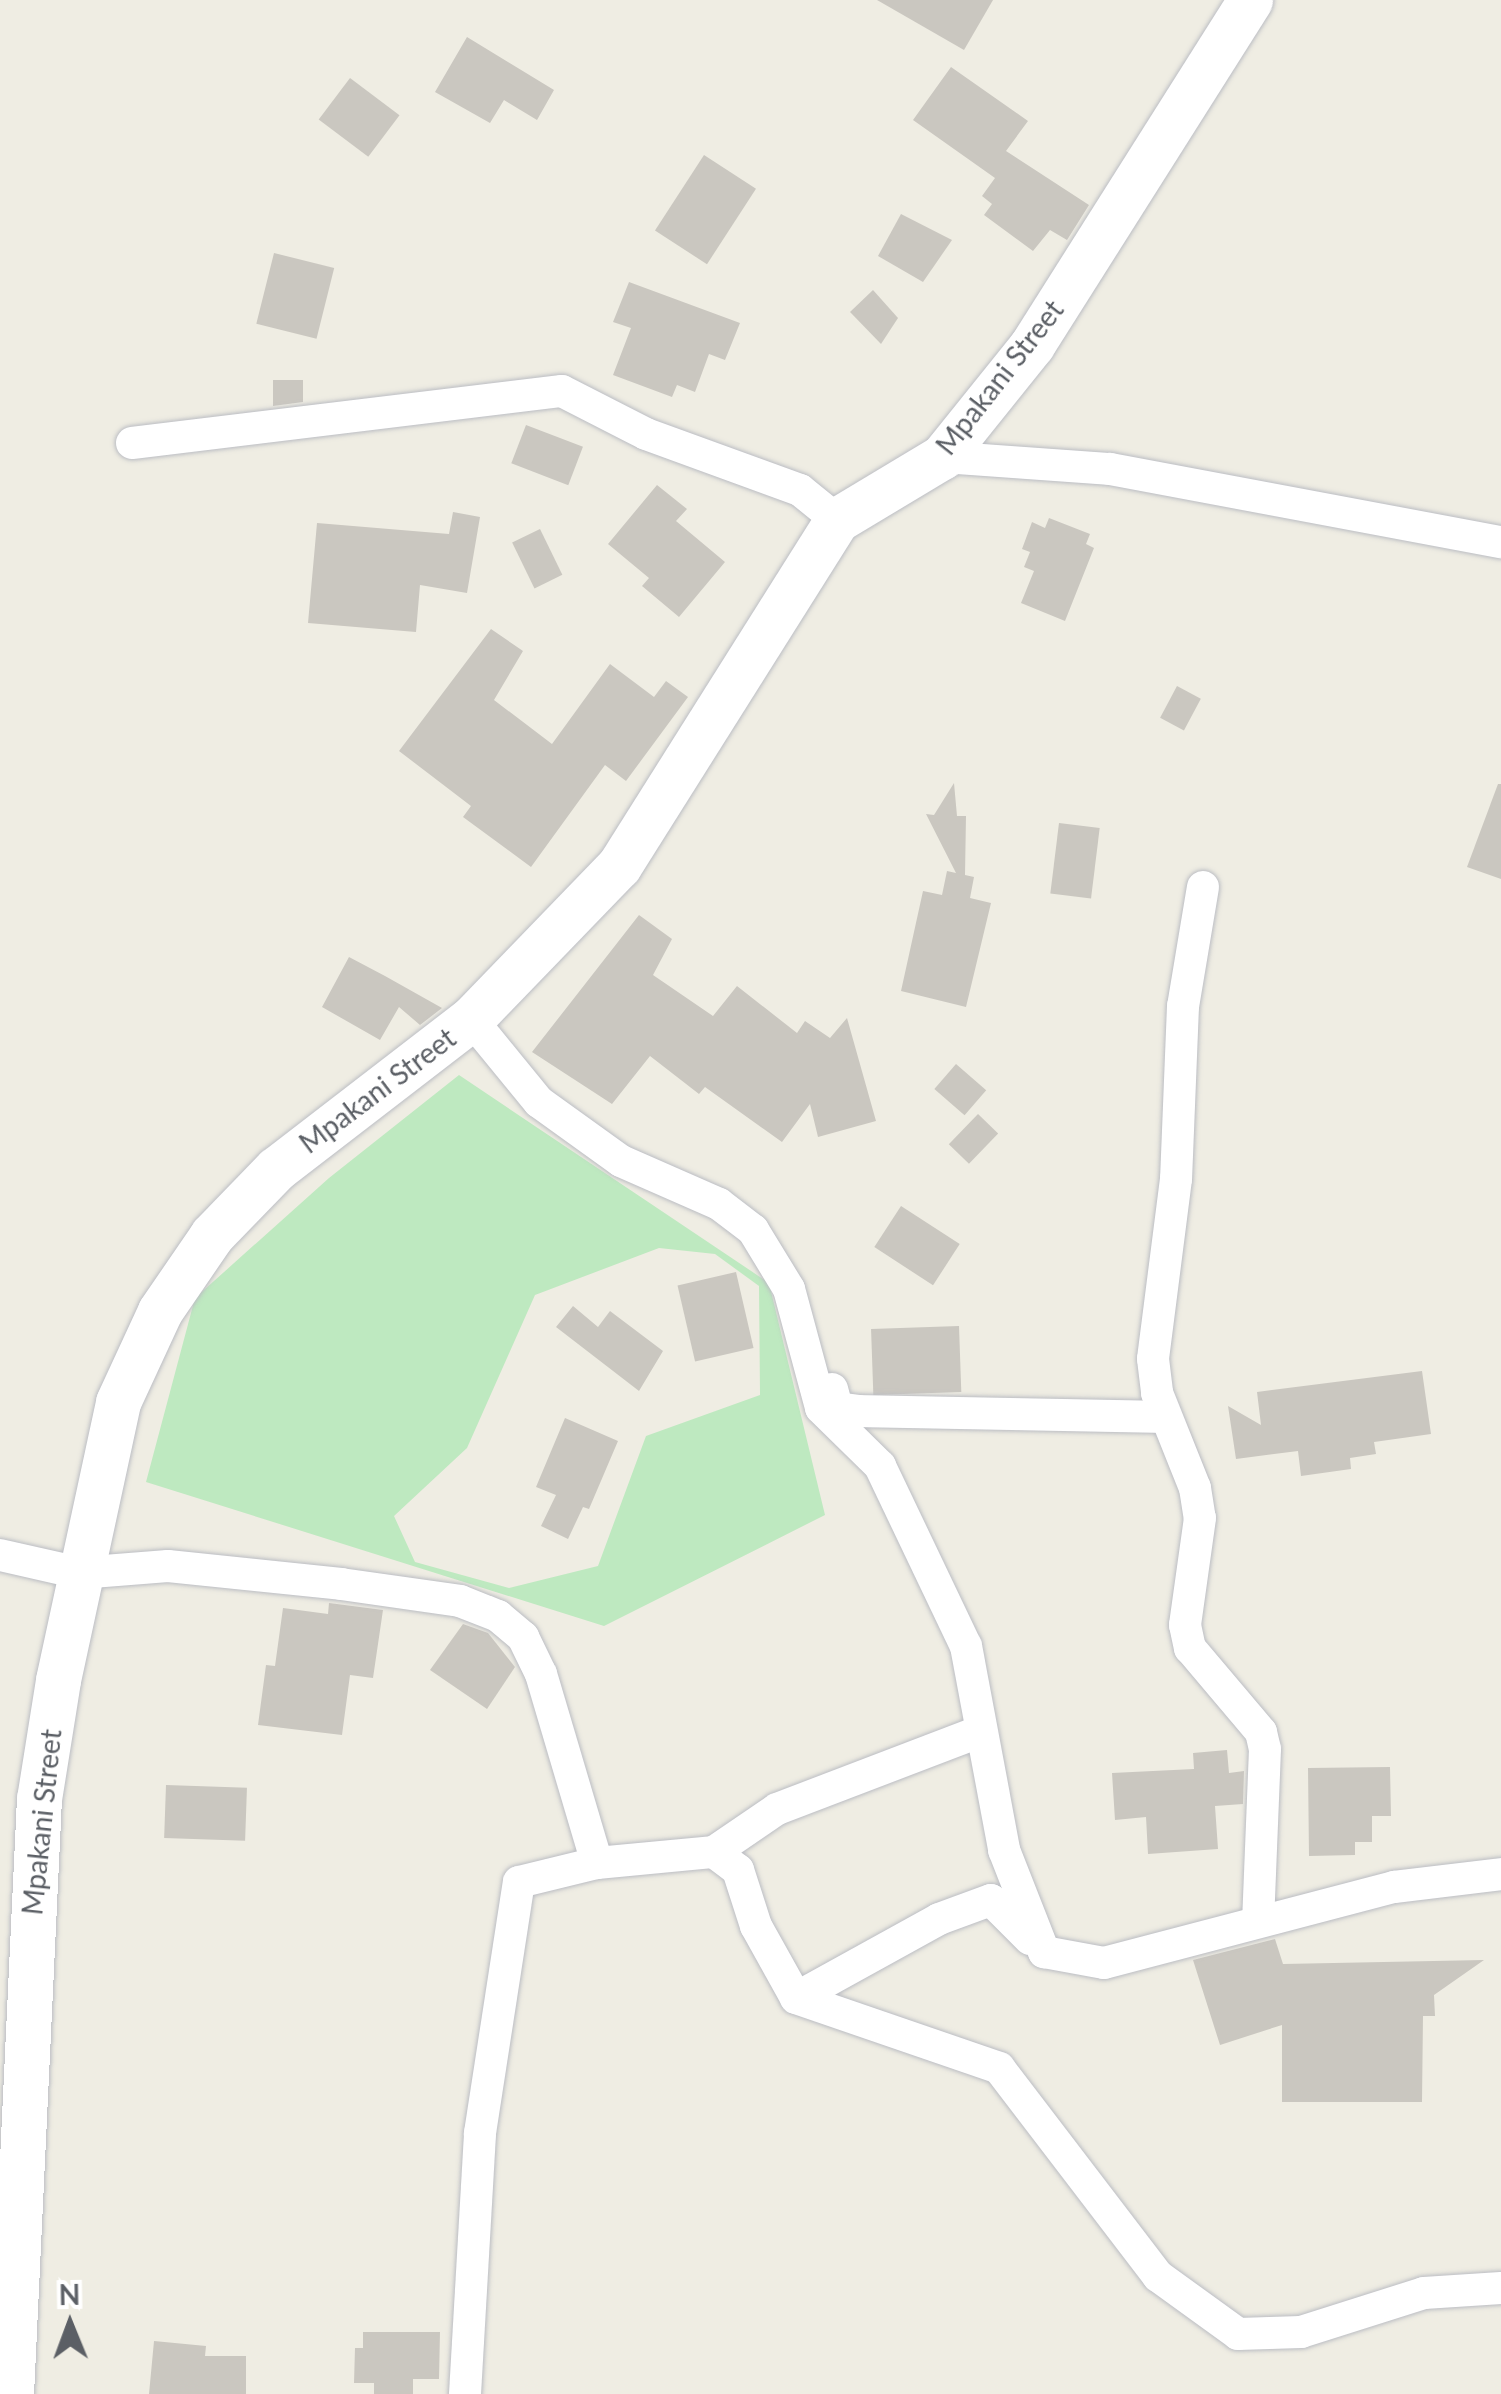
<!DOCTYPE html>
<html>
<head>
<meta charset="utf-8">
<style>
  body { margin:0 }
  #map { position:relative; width:1501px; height:2394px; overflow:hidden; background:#efede3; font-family:Lato,sans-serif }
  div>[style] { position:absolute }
  .green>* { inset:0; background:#bee9c0 }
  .building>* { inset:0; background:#cac7c0; transform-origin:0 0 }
  .roads { filter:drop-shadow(0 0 2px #bbbdc3) drop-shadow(0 0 2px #bbbdc3) }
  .street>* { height:32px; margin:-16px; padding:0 16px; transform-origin:16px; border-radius:16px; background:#fff }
  .secondary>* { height:45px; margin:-22.5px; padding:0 22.5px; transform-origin:22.5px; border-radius:22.5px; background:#fff }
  span { translate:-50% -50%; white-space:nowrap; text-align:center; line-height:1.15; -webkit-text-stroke:8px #fff; paint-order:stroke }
  .street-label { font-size:28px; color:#5b5f65 }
  .north { position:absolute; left:20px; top:2274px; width:100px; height:100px; -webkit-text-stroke:8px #fff; paint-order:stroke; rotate:359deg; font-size:28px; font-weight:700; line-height:40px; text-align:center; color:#5b5f65 }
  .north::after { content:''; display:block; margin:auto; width:35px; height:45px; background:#5b5f65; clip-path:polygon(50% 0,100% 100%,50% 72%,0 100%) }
</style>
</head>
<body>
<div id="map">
  <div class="green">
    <div style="clip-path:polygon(evenodd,459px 1075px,769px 1283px,825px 1515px,604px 1626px,146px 1482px,195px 1298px,329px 1178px,459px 1075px,659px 1248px,715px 1254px,759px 1286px,760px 1395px,646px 1436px,598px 1566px,509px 1588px,415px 1562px,394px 1516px,467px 1448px,535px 1295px,659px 1248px)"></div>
  </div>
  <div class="building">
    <div style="clip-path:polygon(877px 0,993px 0,964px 50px)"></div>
    <div style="clip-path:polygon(467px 37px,554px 90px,537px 120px,504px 100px,490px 123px,435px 92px)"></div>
    <div style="clip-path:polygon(951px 67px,1028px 121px,1006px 151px,1089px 205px,1067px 240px,1050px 230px,1033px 251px,984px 215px,992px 204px,982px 196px,995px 178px,913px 120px)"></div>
    <div style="left:350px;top:78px;width:62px;height:52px;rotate:37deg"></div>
    <div style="left:704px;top:155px;width:62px;height:90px;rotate:33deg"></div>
    <div style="clip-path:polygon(901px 214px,952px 240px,923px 282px,878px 256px)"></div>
    <div style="left:274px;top:253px;width:62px;height:73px;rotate:14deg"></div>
    <div style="clip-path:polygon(629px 282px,740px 323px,725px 360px,709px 354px,695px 392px,677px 385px,672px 397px,613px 375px,631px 328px,613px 322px)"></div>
    <div style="clip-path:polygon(873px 290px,898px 318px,881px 344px,850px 312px)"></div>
    <div style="clip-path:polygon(273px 380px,303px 380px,303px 402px,273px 406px)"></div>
    <div style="left:526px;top:425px;width:61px;height:41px;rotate:21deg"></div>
    <div style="clip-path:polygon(657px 485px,687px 509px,676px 521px,725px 562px,679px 617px,642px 586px,649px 578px,608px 544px)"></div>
    <div style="clip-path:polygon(453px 512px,480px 517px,467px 593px,420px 585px,416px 632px,308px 623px,317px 523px,449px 534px)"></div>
    <div style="clip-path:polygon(1049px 518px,1090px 534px,1086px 544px,1094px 548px,1065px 621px,1021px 603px,1034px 571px,1024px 567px,1030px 552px,1022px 549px,1032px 522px,1045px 528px)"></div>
    <div style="left:540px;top:529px;width:51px;height:31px;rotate:64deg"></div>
    <div style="clip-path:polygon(491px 629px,523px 651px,494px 700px,552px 744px,610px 664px,654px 697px,666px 681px,688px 697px,626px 781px,605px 765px,531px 867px,463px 817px,471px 806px,399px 751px)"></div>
    <div style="left:1177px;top:686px;width:27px;height:36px;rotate:28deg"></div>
    <div style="clip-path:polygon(954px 783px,957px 816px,966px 816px,965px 875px,974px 877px,970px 898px,991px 903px,966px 1007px,901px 991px,923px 891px,942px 895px,947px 871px,956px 873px,926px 814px,934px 815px)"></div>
    <div style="clip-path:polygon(1498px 784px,1501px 784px,1501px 879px,1467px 867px)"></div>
    <div style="left:1059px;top:823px;width:41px;height:71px;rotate:7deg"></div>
    <div style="clip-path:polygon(639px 915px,672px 939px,653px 975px,713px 1016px,737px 986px,797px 1033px,805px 1021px,830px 1038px,847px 1018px,876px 1121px,818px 1137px,810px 1104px,782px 1142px,705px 1087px,699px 1094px,650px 1056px,612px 1104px,532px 1052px)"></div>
    <div style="clip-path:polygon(349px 957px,385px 976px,442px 1008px,420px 1025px,399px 1007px,380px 1040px,322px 1007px)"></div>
    <div style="left:956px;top:1064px;width:40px;height:33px;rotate:41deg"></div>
    <div style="left:978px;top:1114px;width:28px;height:42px;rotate:44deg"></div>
    <div style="left:901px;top:1206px;width:70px;height:49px;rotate:33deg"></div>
    <div style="left:736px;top:1272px;width:78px;height:60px;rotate:77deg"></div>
    <div style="clip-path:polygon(573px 1306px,598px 1327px,610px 1311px,663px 1351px,639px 1391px,556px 1327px)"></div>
    <div style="left:959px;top:1326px;width:66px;height:88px;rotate:88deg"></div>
    <div style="clip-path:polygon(1422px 1371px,1431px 1434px,1374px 1442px,1376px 1454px,1350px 1458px,1351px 1469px,1301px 1476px,1298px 1451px,1236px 1459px,1228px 1406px,1261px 1425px,1257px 1392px)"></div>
    <div style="clip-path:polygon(565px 1418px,618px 1441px,589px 1509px,583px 1507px,568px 1539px,541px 1526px,556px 1495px,536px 1487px)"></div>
    <div style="clip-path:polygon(329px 1603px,383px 1610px,373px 1678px,350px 1675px,342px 1735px,258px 1725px,266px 1665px,275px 1666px,283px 1608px,328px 1614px)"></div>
    <div style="clip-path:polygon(463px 1624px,488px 1633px,515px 1667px,487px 1709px,430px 1670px)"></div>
    <div style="clip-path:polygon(1227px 1750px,1229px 1773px,1244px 1771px,1243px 1804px,1215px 1806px,1218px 1849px,1148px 1854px,1146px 1817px,1115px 1820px,1112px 1773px,1194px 1769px,1193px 1753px)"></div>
    <div style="clip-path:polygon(1390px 1767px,1391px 1816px,1372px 1816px,1372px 1842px,1355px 1842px,1355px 1855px,1309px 1856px,1308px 1768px)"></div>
    <div style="left:166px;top:1785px;width:81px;height:53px;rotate:2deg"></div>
    <div style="clip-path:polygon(1275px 1939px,1283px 1964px,1484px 1960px,1434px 1995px,1435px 2016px,1423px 2016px,1422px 2102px,1282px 2102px,1282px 2025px,1220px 2045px,1193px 1960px)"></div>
    <div style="clip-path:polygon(363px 2332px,440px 2332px,439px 2379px,413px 2379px,413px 2394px,374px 2394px,374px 2383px,354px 2383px,355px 2348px,363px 2348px)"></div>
    <div style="clip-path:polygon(154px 2341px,206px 2346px,205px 2356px,246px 2356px,246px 2394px,149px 2394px)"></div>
  </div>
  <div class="roads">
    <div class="street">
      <div style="left:132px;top:443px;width:433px;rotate:-6.9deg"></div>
      <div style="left:562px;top:391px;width:94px;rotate:27.1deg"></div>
      <div style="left:646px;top:434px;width:164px;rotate:20deg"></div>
      <div style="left:800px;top:490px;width:48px;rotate:39deg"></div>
      <div style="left:942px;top:457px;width:168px;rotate:4.1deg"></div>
      <div style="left:1110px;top:469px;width:398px;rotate:10.6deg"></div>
      <div style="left:1203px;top:887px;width:121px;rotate:99.5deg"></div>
      <div style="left:1183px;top:1006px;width:173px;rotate:92.3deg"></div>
      <div style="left:1176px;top:1179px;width:181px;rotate:97.3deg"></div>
      <div style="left:1153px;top:1359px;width:34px;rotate:83deg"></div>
      <div style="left:1157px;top:1393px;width:102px;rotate:68.2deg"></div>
      <div style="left:1195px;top:1488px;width:30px;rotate:81deg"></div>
      <div style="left:1200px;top:1518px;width:108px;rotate:98deg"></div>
      <div style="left:1185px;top:1625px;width:24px;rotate:78deg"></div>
      <div style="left:1190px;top:1648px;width:110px;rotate:49.8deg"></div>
      <div style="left:1261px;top:1732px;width:17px;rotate:77deg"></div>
      <div style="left:1265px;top:1749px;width:171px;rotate:92.3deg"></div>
      <div style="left:471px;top:1019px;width:107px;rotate:50.7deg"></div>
      <div style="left:539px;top:1102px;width:101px;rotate:35.7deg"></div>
      <div style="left:621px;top:1161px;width:107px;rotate:23.7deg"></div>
      <div style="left:719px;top:1204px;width:43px;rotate:37.4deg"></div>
      <div style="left:753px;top:1230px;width:69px;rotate:58.6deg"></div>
      <div style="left:789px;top:1289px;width:123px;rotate:74.9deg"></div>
      <div style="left:821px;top:1408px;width:83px;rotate:44.5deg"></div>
      <div style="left:880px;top:1466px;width:199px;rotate:64.5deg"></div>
      <div style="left:966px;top:1646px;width:208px;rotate:79.4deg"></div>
      <div style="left:1004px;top:1850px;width:110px;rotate:68.6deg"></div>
      <div style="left:1044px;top:1952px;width:61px;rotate:10.4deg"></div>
      <div style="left:1104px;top:1963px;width:300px;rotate:-14.7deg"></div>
      <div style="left:1394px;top:1887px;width:108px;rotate:-6.9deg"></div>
      <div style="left:832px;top:1389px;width:20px;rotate:75deg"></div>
      <div style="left:837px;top:1408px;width:21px;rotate:8deg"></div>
      <div style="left:858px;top:1411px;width:306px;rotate:1.1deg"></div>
      <div style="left:0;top:1555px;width:81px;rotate:12.8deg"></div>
      <div style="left:79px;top:1573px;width:89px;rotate:-4.5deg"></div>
      <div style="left:168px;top:1566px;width:174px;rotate:5.9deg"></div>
      <div style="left:341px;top:1584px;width:120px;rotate:8.1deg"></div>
      <div style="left:460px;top:1601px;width:41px;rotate:21.5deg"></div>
      <div style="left:498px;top:1616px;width:33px;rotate:40deg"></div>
      <div style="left:523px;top:1637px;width:41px;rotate:64.1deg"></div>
      <div style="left:541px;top:1674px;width:197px;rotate:73.5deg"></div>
      <div style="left:714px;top:1852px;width:76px;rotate:-34.3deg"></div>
      <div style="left:777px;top:1809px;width:218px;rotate:-20.9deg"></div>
      <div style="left:796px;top:1998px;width:215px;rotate:19deg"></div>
      <div style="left:999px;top:2068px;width:262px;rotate:52.6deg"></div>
      <div style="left:1158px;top:2276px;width:99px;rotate:35.9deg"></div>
      <div style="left:1238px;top:2334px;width:63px;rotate:-1.8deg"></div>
      <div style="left:1301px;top:2332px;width:129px;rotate:-17.6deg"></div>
      <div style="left:1424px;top:2293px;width:77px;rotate:-3.7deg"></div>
      <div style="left:465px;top:2394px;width:261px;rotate:-86.7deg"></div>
      <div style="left:480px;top:2133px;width:254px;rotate:-81.2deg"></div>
      <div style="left:519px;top:1882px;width:80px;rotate:-13.7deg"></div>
      <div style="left:597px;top:1863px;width:118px;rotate:-5.4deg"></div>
      <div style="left:714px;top:1852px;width:30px;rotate:37deg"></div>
      <div style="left:738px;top:1870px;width:59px;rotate:72.2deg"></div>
      <div style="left:756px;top:1926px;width:82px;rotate:60.9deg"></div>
      <div style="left:796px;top:1998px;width:163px;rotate:-28.9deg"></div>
      <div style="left:939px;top:1919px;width:55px;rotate:-20.1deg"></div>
      <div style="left:991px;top:1900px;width:55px;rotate:45deg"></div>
    </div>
    <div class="secondary">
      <div style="left:11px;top:2394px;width:596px;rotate:-87.31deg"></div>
      <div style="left:39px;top:1799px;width:121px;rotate:-80.9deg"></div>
      <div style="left:58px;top:1680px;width:284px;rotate:-77.8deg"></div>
      <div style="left:118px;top:1402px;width:100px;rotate:-65.2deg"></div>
      <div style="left:160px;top:1311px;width:92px;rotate:-55.6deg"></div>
      <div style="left:212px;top:1235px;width:92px;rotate:-45.9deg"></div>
      <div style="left:276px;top:1169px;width:246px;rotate:-37.6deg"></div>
      <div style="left:471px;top:1019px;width:213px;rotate:-46deg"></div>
      <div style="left:619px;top:866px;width:409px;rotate:-57.8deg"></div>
      <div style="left:837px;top:520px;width:122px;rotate:-31deg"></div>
      <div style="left:942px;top:457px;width:144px;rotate:-51.2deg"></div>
      <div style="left:1032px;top:345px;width:408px;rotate:-57.7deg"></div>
    </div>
  </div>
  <div class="street-label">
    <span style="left:999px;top:377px;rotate:-52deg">Mpakani Street</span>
    <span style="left:377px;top:1090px;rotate:-37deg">Mpakani Street</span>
    <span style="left:41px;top:1822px;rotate:-84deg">Mpakani Street</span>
  </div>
  <div class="north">N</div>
</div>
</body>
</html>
